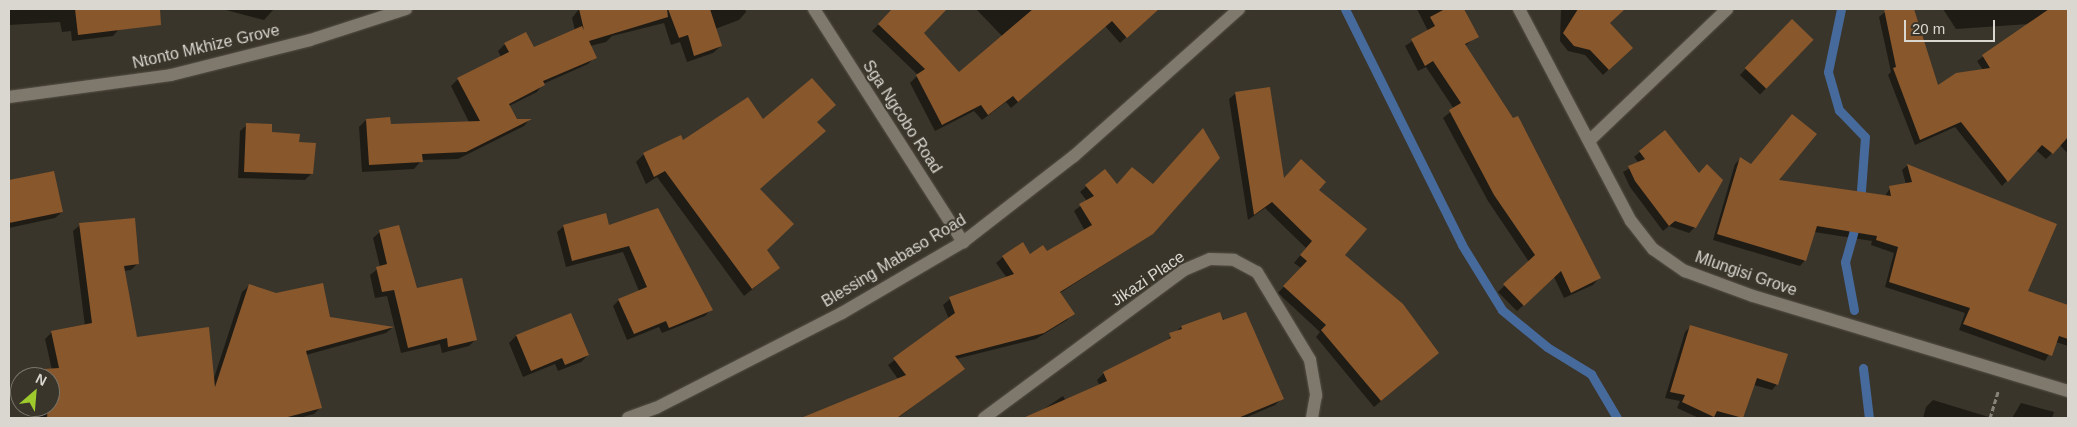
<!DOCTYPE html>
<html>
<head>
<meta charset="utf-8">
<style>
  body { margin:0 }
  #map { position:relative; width:2077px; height:427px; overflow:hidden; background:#3a352a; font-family:Arial,sans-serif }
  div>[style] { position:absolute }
  .shadow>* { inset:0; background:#0007; transform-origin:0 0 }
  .stream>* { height:9px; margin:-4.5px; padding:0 4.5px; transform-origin:4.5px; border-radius:4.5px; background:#476a9c }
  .building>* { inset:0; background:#89572c; transform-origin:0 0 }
  .path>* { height:3px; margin-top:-1.5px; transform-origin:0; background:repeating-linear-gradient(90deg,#87837a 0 5px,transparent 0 7.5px) }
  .roads { filter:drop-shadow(0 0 1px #555047) drop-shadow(0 0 1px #555047) }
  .minor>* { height:12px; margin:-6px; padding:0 6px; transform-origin:6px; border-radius:6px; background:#7f796d }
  span { translate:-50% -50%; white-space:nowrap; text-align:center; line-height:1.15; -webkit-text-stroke:4px #3a352a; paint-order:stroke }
  .street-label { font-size:16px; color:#d9d7d0 }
  .frame { position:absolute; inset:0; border:10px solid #d9d7d0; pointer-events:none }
  .north { position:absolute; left:10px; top:367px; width:50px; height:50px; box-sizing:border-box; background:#3a352a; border:1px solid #7a766c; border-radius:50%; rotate:27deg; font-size:14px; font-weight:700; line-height:20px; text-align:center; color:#d9d7d0 }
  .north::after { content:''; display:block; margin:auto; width:18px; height:22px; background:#9eca2e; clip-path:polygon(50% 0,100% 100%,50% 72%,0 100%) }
  .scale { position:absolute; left:1904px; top:20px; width:91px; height:22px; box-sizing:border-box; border:2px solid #d9d7d0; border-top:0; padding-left:6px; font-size:15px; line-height:18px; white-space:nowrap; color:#d9d7d0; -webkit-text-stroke:4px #3a352a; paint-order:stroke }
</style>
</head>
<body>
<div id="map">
  <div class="shadow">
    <div style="clip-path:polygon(9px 9px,117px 9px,119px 29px,113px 36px,72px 41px,71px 31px,62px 32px,60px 22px,9px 25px)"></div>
    <div style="clip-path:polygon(222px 9px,274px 9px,264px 20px)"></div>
    <div style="clip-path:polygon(579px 9px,745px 9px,746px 12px,739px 20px,715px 29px,721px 46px,713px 53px,687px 62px,680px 42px,671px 45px,664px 23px,612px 36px,606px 42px,590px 46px,595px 57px,588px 64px,543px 84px,537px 92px,509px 106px,516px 121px,529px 120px,524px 126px,458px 159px,422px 160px,414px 169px,362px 172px,359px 127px,366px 120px,390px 125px,469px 122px,451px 86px,458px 79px,501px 57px,498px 51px,505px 44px,533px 48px,575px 30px,572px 18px)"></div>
    <div style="clip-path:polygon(894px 9px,945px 9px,922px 33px,959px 73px,1002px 36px,976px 9px,1157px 9px,1120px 43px,1105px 26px,1011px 108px,1006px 102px,982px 120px,974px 111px,935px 131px,910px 83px,918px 75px,872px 31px)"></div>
    <div style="clip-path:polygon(1417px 9px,1463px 9px,1477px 36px,1465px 46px,1599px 278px,1593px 285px,1564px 298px,1554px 277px,1517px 311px,1498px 292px,1529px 262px,1488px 201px,1443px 118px,1454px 109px,1426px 67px,1418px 71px,1405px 46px,1428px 31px)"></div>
    <div style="clip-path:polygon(1561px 9px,1624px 9px,1609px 24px,1631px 48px,1603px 75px,1585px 55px,1568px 51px,1560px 41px)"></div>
    <div style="clip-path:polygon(1901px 9px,1912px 9px,1937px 87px,1983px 70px,1977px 61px,2029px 24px,1956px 29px,1943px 9px,2068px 9px,2068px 60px,2049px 69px,2068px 89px,2068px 154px,2060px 145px,2046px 159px,2036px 150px,2002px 186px,1955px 127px,1915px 145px,1888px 75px,1891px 72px,1879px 17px,1885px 12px)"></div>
    <div style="left:1792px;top:21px;width:28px;height:75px;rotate:44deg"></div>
    <div style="clip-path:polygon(1236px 93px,1283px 180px,1317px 190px,1343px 255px,1431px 359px,1374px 407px,1316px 337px,1320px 332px,1278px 293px,1301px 268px,1294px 263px,1306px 248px,1265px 208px,1248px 220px,1229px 99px)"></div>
    <div style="clip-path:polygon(763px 121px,816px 122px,758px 190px,766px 250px,779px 268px,744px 296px,657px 177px,646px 184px,636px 162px,644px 154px,680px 137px,683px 142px)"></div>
    <div style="clip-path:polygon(247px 125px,298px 143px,312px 173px,305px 180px,238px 178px,240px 131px)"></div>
    <div style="clip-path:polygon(1640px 152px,1695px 227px,1689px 233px,1669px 226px,1663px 231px,1630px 187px,1623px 172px,1639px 163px,1634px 157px)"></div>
    <div style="clip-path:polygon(1740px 159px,1777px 181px,1885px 196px,1890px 188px,1906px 184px,1902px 170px,1908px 165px,2027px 292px,2068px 306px,2068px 346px,2056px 342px,2045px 361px,1959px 330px,1965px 313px,1885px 287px,1894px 253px,1871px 245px,1872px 241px,1814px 232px,1805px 260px,1800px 266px,1713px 240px,1735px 164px)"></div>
    <div style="clip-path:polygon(1104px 171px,1152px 234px,1060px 293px,1073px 313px,1067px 320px,1036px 339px,956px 359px,963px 369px,898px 418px,827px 418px,898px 379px,888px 365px,949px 319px,943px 305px,950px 299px,1007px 278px,996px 263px,1003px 257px,1047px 252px,1085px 231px,1074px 211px,1087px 201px,1080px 192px)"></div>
    <div style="clip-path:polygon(53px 172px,62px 212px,55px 218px,9px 228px,9px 181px)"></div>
    <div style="clip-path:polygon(80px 225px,138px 263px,131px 270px,123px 271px,136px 339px,213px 381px,242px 292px,249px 286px,329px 318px,392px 328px,386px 333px,306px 355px,320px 408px,314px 414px,299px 418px,40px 418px,40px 407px,50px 407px,50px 377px,38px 377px,45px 370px,52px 370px,45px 339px,52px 332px,85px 326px,73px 231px)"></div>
    <div style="clip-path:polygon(564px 226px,608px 227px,711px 309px,705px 316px,662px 333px,659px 327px,627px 340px,613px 306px,619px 300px,639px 291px,623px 252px,566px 267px,557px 232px)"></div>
    <div style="clip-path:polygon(380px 232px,416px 290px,475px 340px,469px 346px,442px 353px,440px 344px,401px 353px,387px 296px,375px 298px,370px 275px,380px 267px,373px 238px)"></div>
    <div style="clip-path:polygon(1219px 313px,1282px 398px,1275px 405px,1245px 418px,1032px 417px,1063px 396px,1066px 401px,1100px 386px,1097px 380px,1104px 373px,1164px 343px,1181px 327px)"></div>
    <div style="clip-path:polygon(570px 314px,588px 355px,581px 362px,558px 371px,555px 364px,523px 377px,509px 343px,516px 336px)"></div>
    <div style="clip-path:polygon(1691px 326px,1777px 384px,1772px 390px,1754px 385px,1741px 418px,1699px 418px,1677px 408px,1680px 401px,1665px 398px,1685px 332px)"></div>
    <div style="clip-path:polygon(1933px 400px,1992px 418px,1923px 418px,1926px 407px)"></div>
    <div style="clip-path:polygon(2021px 403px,2054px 412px,2052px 418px,2012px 418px)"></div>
  </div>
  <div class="stream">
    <div style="left:1345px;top:9px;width:263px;rotate:63.6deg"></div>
    <div style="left:1462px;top:245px;width:76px;rotate:58.4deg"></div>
    <div style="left:1502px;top:310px;width:58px;rotate:39.4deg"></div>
    <div style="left:1547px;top:347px;width:52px;rotate:31.5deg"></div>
    <div style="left:1591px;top:374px;width:51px;rotate:59.4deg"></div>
    <div style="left:1841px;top:9px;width:64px;rotate:101.7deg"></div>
    <div style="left:1828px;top:72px;width:40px;rotate:74deg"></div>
    <div style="left:1839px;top:110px;width:37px;rotate:46deg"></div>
    <div style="left:1865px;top:137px;width:66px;rotate:94.3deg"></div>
    <div style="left:1854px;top:310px;width:49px;rotate:-100.6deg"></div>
    <div style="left:1845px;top:262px;width:41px;rotate:-74.2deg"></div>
    <div style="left:1863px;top:368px;width:50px;rotate:83.2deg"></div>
  </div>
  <div class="building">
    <div style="clip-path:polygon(75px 9px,160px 9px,161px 25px,78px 35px)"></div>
    <div style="clip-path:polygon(579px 9px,667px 9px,668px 17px,589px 41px,597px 58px,543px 81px,545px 85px,509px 104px,517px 119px,532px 119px,466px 152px,422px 154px,423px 162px,369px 165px,366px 119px,390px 117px,391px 124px,480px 121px,457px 78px,509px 52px,504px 43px,526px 32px,534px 47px,582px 26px,584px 30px)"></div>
    <div style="clip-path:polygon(668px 9px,710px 9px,722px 46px,694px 56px,688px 35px,679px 38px)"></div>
    <div style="clip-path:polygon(892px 9px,947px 9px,924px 33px,959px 72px,1033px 9px,1159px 9px,1127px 38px,1112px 21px,1018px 102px,1013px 96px,988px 115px,981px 105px,942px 125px,916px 75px,925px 69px,878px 24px)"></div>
    <div style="clip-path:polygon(1445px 9px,1464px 9px,1479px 37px,1465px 44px,1513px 118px,1518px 116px,1601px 278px,1571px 293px,1561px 271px,1524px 306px,1503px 284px,1535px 255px,1494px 195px,1449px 110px,1461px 103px,1433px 61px,1425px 66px,1411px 39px,1435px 26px,1430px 17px)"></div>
    <div style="clip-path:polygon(1578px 9px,1625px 9px,1610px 23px,1633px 48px,1609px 70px,1590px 50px,1574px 46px,1563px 33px)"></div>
    <div style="clip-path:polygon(1884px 9px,1914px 9px,1938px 85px,1956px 73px,1990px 68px,1982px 55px,2049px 9px,2068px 9px,2068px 137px,2053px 154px,2042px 145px,2008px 182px,1961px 122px,1920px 140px,1893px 68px,1896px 67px)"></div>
    <div style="left:1792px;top:19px;width:30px;height:68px;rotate:44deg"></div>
    <div style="clip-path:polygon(812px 78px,836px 105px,817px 122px,826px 131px,760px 189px,794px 224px,767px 250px,780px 268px,752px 289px,665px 171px,654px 177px,643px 153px,681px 135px,683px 140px,748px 97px,763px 119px)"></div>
    <div style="clip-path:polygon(1270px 87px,1284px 178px,1301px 159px,1326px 182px,1319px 190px,1367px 229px,1345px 255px,1403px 304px,1439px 353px,1381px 401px,1321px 330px,1326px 325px,1283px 286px,1307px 261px,1300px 255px,1312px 241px,1272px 202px,1254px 215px,1235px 92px)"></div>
    <div style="clip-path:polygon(1792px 114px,1817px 134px,1779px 180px,1891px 196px,1889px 186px,1912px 182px,1907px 164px,2057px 224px,2028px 291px,2068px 305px,2068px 339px,2059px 336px,2052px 356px,1963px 324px,1970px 308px,1889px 282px,1898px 247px,1876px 240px,1877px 236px,1817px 226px,1806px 261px,1717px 234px,1740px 157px,1751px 164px)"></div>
    <div style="clip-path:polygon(246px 123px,272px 124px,272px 132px,300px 134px,299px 142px,316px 143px,313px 174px,244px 172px)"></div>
    <div style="clip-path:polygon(1203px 128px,1220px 158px,1153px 234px,1060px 292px,1075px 314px,1044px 333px,955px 356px,965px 369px,897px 418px,801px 418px,906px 375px,893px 358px,955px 313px,949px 297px,1014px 274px,1002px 256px,1023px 242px,1030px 254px,1043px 245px,1047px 251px,1092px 225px,1079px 204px,1094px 196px,1085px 185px,1105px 169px,1117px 184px,1132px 167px,1153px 184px)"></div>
    <div style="clip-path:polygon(1665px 130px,1699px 173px,1707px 164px,1723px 180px,1696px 228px,1675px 221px,1669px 226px,1635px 181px,1628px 166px,1645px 159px,1639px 151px)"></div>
    <div style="clip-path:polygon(54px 171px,63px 212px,9px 223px,9px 180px)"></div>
    <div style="clip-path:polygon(658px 208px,713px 310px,669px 328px,666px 321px,634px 334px,618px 299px,647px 287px,629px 246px,572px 261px,563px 225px,606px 213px,609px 225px)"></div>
    <div style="clip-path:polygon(135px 218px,139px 264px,124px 266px,137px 337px,209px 327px,215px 387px,249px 284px,276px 293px,323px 283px,330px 317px,394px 327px,306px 351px,322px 408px,284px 418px,47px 418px,50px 377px,45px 377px,44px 369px,59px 368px,51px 331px,92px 323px,79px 223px)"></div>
    <div style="clip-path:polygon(399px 225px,417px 288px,462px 278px,477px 340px,448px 347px,447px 338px,408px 348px,394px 290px,382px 292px,376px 267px,387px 264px,379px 230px)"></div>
    <div style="clip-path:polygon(1220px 312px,1223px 320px,1246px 312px,1284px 399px,1238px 418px,1023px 418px,1107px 381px,1103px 372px,1171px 338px,1169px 333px,1182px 329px,1181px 326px)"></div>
    <div style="clip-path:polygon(571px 313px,589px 355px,565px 365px,562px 358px,531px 371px,516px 335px)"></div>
    <div style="clip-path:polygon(1690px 325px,1788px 354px,1778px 385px,1757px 378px,1743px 418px,1717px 411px,1714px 417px,1682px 402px,1685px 395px,1670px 392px)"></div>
  </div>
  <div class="path">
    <div style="left:1990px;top:418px;width:28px;rotate:-73deg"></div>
  </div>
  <div class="roads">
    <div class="minor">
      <div style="left:814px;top:9px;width:277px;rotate:57.4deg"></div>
      <div style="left:1519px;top:9px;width:240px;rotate:62.2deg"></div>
      <div style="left:1631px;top:221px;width:36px;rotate:52deg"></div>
      <div style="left:1653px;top:249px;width:39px;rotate:35deg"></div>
      <div style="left:1685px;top:271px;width:72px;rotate:20.2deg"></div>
      <div style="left:1753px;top:296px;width:329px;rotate:16.8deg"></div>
      <div style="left:9px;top:97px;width:163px;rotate:-7.7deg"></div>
      <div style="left:171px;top:75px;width:143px;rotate:-14.1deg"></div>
      <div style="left:310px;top:40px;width:101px;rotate:-17.9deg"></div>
      <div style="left:1589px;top:141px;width:191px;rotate:-43.7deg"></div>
      <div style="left:628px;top:418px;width:30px;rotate:-20deg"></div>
      <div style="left:656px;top:408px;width:209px;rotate:-27.1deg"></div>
      <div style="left:842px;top:313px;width:140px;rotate:-30.4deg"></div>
      <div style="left:963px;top:242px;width:140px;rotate:-37.8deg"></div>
      <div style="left:1074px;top:156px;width:221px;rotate:-41.7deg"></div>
      <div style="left:984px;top:418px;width:249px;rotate:-36.5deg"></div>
      <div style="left:1184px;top:270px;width:28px;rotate:-23deg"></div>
      <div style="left:1210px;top:259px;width:24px;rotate:2deg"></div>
      <div style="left:1234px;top:260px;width:26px;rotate:28deg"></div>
      <div style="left:1257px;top:272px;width:103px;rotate:58.9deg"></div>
      <div style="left:1310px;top:360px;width:36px;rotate:80deg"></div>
      <div style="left:1316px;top:395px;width:23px;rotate:100deg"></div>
    </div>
  </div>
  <div class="street-label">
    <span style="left:206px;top:47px;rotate:-13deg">Ntonto Mkhize Grove</span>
    <span style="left:902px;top:117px;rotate:57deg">Sga Ngcobo Road</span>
    <span style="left:894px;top:261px;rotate:-31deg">Blessing Mabaso Road</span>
    <span style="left:1746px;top:274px;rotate:19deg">Mlungisi Grove</span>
    <span style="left:1148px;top:279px;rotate:-34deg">Jikazi Place</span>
  </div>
  <div class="frame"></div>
  <div class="north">N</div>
  <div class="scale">20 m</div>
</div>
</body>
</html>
